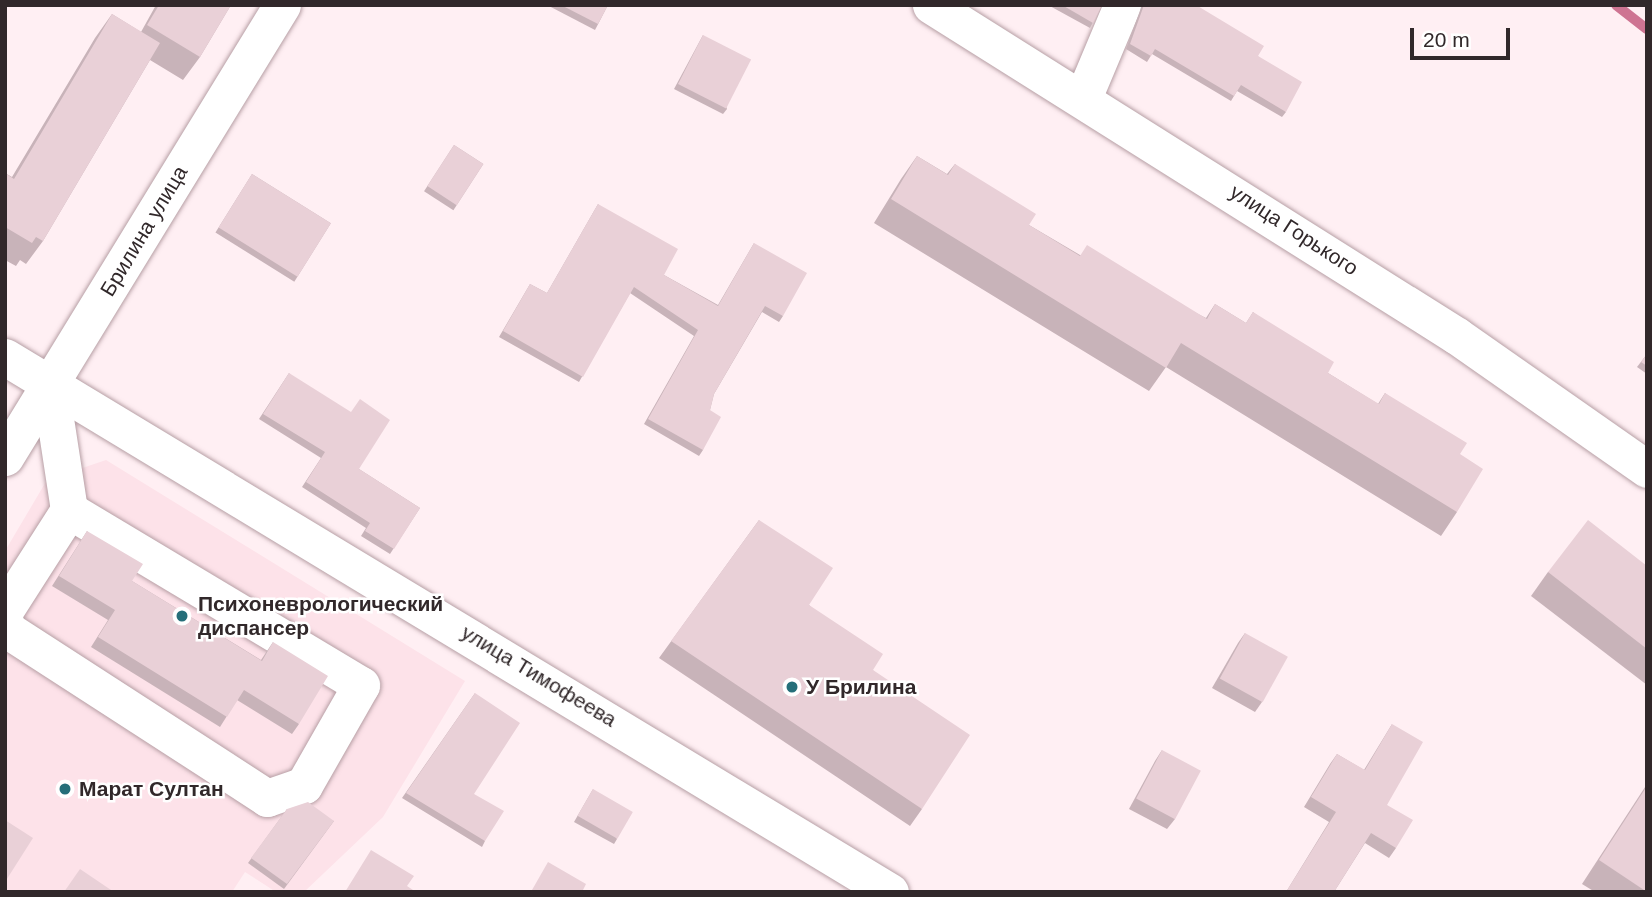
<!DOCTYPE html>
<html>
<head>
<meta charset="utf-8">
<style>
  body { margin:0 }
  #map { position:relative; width:1652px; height:897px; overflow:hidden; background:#ffeff3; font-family:Helvetica,sans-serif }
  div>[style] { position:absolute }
  .built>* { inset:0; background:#fde2e9 }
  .stream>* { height:10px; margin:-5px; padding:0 5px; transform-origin:5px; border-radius:5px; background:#ce7492 }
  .roads { filter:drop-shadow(0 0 2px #b79fa5) drop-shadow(0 0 2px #b79fa5) }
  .minor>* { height:37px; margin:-18.5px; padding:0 18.5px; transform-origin:18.5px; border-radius:18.5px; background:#fff }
  .wall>* { inset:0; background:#c8b3b9; transform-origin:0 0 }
  .building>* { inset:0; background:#e9d0d7; transform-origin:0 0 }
  .dots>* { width:19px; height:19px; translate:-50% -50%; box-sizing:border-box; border:4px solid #fff; border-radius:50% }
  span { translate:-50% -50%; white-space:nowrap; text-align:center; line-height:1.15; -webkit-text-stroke:5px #fff; paint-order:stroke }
  .street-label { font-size:21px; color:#31282a }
  .poi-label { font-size:21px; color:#31282a; font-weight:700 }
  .left { translate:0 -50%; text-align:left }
  .frame { position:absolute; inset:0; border:7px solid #31282a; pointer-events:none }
  .scale { position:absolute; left:1410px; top:28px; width:100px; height:32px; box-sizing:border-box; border:4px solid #31282a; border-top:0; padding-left:9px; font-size:21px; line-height:24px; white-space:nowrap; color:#31282a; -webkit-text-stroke:5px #fff; paint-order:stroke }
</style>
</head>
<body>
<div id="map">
  <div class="built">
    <div style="clip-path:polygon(106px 460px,465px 681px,383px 817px,304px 892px,276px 892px,245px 872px,232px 892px,5px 892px,5px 551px,47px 480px)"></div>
  </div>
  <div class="stream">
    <div style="left:1616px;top:5px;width:39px;rotate:38deg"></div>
  </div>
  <div class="roads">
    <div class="minor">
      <div style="left:931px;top:5px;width:621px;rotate:32.18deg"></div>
      <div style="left:1457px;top:336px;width:232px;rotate:35deg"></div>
      <div style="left:1083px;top:98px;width:101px;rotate:-67.2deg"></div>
      <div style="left:5px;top:357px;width:1034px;rotate:31.15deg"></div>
      <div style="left:5px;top:457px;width:530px;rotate:-58.5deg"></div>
      <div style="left:5px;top:610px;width:119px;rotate:-57.4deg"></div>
      <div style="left:69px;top:510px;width:125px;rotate:-98.7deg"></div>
      <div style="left:5px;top:622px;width:7px;rotate:82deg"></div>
      <div style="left:6px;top:629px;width:311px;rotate:32.9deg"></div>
      <div style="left:267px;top:798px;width:39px;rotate:-19deg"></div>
      <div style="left:304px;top:785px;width:115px;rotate:-60.3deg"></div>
      <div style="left:361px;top:685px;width:340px;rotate:-149.1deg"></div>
    </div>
  </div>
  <div class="wall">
    <div style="clip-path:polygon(156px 5px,231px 5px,200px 57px,183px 80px,150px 60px,43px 241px,26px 264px,20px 260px,16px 266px,5px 260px,5px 173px,12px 177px,95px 38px,112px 14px,141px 32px)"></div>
    <div style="clip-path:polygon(547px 5px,608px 5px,595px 30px)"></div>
    <div style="clip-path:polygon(1048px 5px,1102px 5px,1090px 28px)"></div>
    <div style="clip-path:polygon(1142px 5px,1196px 5px,1258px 56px,1286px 112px,1282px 117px,1237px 91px,1231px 101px,1152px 54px,1147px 62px,1126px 49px)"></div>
    <div style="clip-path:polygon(703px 35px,727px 109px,723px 114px,674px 89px)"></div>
    <div style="left:454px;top:145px;width:35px;height:55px;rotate:33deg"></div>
    <div style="clip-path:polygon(917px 156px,947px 174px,955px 164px,1029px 225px,1080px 255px,1206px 318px,1215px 304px,1246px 323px,1253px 312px,1328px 373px,1378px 404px,1385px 393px,1460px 454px,1457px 512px,1441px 536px,1166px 367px,1149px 391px,874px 223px,901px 179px)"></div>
    <div style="left:252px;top:174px;width:93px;height:69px;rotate:32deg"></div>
    <div style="clip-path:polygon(598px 204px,664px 275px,718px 305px,754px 243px,783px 316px,779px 322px,762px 312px,714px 394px,710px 410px,703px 450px,699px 456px,644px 424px,694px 336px,630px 293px,579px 382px,499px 337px,530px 284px,547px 293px)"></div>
    <div style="clip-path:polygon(1647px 354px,1647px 374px,1637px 367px)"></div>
    <div style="clip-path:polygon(289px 373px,359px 469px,420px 508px,390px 554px,361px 536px,366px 528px,302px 487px,321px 458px,259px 419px)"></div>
    <div style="clip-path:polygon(759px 520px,809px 605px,873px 670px,922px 809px,910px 826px,659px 658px)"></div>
    <div style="clip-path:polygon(87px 531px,132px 581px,261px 660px,273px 642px,299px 724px,292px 734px,237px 700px,220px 727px,91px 647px,108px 620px,52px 586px)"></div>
    <div style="clip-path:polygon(1647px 566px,1647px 685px,1531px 596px,1548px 572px)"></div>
    <div style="clip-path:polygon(1245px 633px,1262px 702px,1255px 712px,1212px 688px,1238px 643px)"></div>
    <div style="clip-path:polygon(475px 693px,474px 794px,485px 841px,482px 847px,402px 798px)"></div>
    <div style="clip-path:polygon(1392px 724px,1387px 805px,1396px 848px,1389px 858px,1365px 843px,1334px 892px,1286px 892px,1329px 822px,1304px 807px,1330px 764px,1337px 754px,1364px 770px)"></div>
    <div style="clip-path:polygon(1162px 750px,1175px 819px,1167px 829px,1129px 809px,1155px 761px)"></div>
    <div style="clip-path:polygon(1647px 784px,1647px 892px,1595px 892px,1582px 884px)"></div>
    <div style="clip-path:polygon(593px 789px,617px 839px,614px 844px,574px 822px)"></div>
    <div style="clip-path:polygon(287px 809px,334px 821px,284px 889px,248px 863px)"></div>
  </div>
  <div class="building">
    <div style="clip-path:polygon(159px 5px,231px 5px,200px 57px,147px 25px)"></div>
    <div style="clip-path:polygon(561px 5px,608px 5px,598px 24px)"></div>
    <div style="clip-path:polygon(1062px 5px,1102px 5px,1093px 23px)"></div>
    <div style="clip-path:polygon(1144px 5px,1196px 5px,1264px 46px,1258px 56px,1302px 82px,1286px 112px,1241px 85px,1234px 96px,1155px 49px,1151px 56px,1130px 44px)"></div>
    <div style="clip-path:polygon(112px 14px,160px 43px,43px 241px,36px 237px,32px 243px,5px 227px,5px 173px,14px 179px)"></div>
    <div style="left:703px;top:35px;width:54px;height:55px;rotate:27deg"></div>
    <div style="left:454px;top:145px;width:35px;height:49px;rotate:33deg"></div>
    <div style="clip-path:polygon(917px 156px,948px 175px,955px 164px,1036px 214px,1029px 225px,1080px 256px,1087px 245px,1207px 319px,1215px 304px,1246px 323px,1253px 312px,1334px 362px,1328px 373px,1379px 404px,1385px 393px,1467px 443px,1460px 454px,1483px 469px,1457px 512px,1181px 343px,1166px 368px,891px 199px)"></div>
    <div style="left:252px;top:174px;width:93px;height:63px;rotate:32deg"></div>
    <div style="clip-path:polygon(598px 204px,678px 249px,664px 275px,718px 306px,754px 243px,807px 273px,783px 316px,765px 306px,714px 394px,710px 410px,721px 417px,703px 450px,648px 419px,698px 330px,634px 287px,583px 377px,503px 331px,530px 284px,547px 293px)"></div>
    <div style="clip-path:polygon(1647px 354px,1647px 366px,1641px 362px)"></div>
    <div style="clip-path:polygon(289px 373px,351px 412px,360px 399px,390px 420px,359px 469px,420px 508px,394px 549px,365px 531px,370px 523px,306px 482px,325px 452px,263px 414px)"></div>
    <div style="clip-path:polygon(759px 520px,833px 568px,809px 605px,883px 654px,873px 670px,970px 735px,922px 809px,671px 641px)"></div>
    <div style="clip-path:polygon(1588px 520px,1647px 566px,1647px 649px,1548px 572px)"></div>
    <div style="clip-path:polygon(87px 531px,143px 564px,132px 581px,262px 661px,273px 642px,328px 676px,299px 724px,244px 690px,227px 717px,98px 637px,115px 610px,59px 576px)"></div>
    <div style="left:1245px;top:633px;width:49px;height:52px;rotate:29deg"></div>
    <div style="clip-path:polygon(475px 693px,520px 723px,474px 794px,504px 811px,485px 841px,406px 793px)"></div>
    <div style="clip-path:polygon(1392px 724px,1423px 742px,1387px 805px,1413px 820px,1396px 848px,1371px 833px,1334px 892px,1286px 892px,1336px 812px,1311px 797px,1337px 754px,1365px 770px)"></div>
    <div style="left:1162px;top:750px;width:44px;height:55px;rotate:28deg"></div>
    <div style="clip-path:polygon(1647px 786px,1647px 892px,1599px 860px)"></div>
    <div style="left:593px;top:789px;width:46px;height:31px;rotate:30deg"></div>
    <div style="clip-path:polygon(308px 802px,334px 821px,287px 884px,251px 858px,287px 809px)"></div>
    <div style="clip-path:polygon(5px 820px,33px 838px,5px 882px)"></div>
    <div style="clip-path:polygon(371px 850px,414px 876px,407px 886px,416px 892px,345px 892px)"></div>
    <div style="clip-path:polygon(548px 862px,586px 884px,582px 892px,536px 892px,532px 890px)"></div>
    <div style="clip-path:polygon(80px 869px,114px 892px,64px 892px)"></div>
  </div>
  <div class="dots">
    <div style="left:182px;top:616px;background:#256e79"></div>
    <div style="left:792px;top:687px;background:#256e79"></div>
    <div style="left:65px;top:789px;background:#256e79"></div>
  </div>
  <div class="street-label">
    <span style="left:1294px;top:230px;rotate:33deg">улица Горького</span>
    <span style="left:144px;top:231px;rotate:-59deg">Брилина улица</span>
    <span style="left:539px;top:676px;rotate:31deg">улица Тимофеева</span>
  </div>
  <div class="poi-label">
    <span class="left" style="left:198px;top:616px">Психоневрологический<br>диспансер</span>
    <span class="left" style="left:806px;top:687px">У Брилина</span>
    <span class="left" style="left:79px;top:789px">Марат Султан</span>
  </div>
  <div class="frame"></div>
  <div class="scale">20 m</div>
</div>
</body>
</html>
